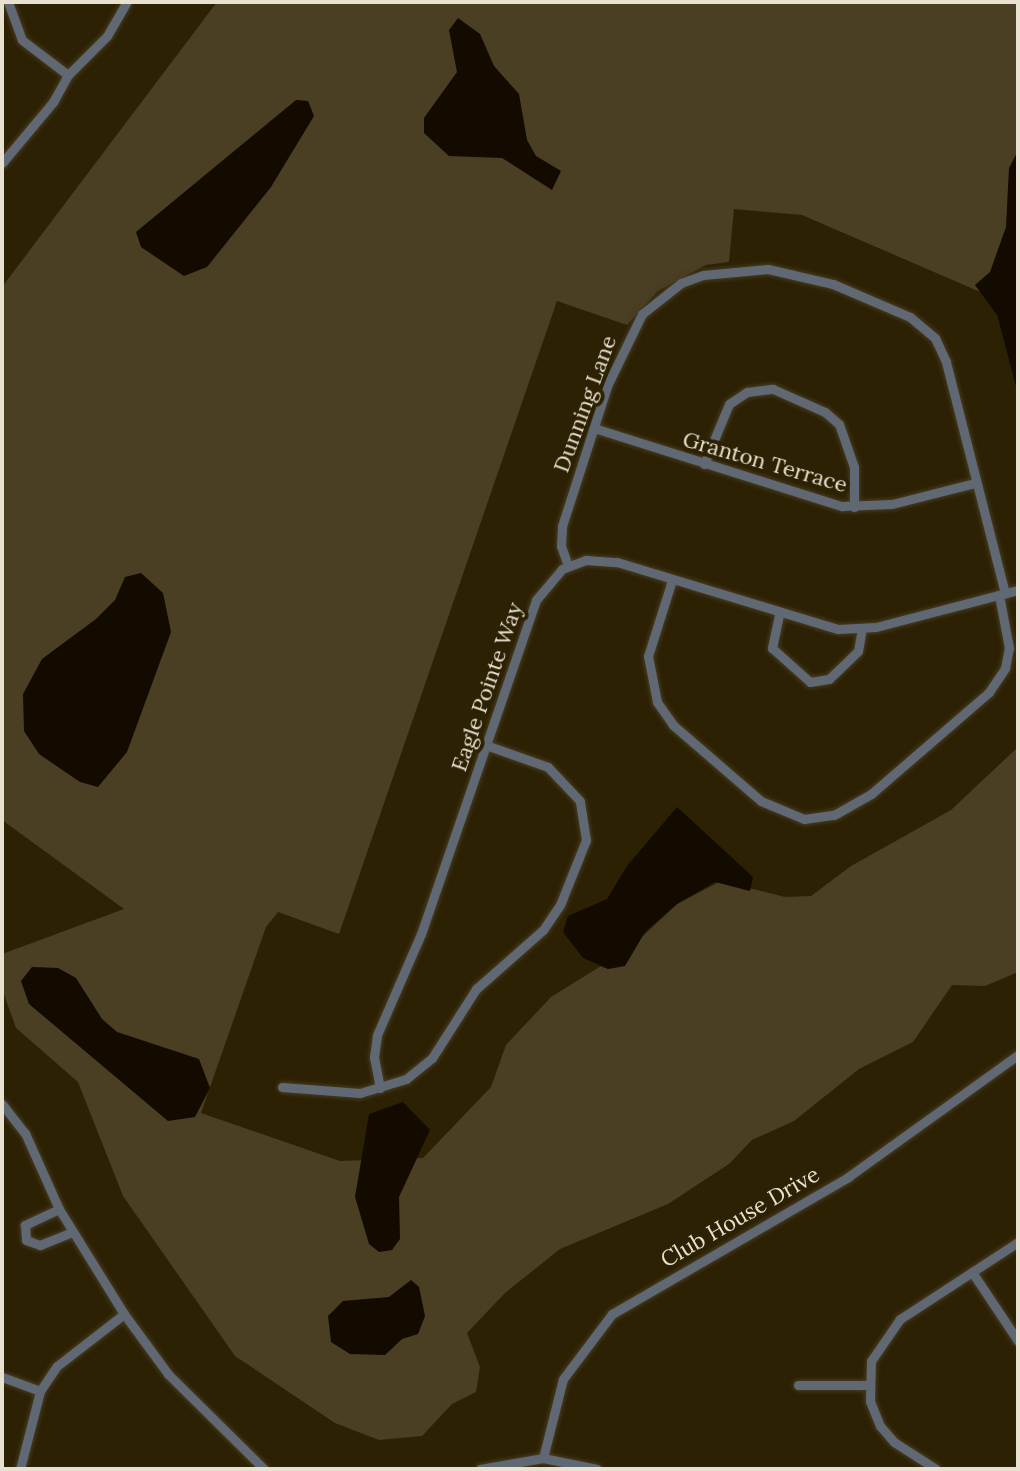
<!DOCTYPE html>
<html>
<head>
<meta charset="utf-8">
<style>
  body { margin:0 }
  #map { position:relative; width:1020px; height:1471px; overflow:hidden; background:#2d2104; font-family:Lora,serif }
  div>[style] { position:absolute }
  .green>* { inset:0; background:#4a3e23 }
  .water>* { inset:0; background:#130a00 }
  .roads { filter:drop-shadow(0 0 2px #473c21) drop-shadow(0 0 2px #473c21) }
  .street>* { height:9px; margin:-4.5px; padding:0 4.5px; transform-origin:4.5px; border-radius:4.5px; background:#606874 }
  span { translate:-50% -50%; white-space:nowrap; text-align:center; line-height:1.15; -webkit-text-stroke:8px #2d2104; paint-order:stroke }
  .street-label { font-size:22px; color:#e8e1d0 }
  .frame { position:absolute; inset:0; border:4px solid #e8e1d0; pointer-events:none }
</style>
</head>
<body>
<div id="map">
  <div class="green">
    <div style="clip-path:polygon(217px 2px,1018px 2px,1018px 395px,997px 315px,985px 294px,802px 215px,734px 209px,729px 262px,706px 265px,658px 291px,627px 325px,557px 301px,339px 934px,278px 912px,266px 927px,201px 1113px,340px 1161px,423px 1158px,491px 1087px,506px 1045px,551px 997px,601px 966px,608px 969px,677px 904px,721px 881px,785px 897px,811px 896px,851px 866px,951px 810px,1018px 747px,1018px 972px,985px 986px,952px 985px,913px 1042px,859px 1069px,794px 1121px,752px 1140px,729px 1164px,668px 1204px,560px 1249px,505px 1293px,467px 1333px,480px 1367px,476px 1392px,452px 1404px,422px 1436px,379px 1440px,335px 1423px,235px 1356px,123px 1196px,78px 1082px,16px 1028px,2px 989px,2px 954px,124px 909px,2px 820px,2px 287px)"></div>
  </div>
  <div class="water">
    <div style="clip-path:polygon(458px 18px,480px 34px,494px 66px,519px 94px,527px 140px,536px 156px,561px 171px,552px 190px,502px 158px,449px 156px,424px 133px,424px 118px,457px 72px,449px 30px)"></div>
    <div style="clip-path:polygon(296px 100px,308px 101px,314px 116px,271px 187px,207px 267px,184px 276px,141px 247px,136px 232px)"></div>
    <div style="clip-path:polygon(1018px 151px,1018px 395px,997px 315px,975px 285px,990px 272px,1006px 227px,1009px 168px)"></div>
    <div style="clip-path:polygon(141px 573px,163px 593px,171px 632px,127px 752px,98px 787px,80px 782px,39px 754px,24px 731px,23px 694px,42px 659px,96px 619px,115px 600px,125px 577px)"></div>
    <div style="clip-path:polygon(677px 807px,753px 877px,750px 891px,715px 882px,677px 904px,645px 932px,625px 966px,608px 969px,583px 958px,563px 932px,568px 916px,607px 899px,627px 866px)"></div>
    <div style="clip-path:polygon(32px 967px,58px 968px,76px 978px,102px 1019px,117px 1032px,199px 1059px,210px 1088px,195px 1117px,168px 1121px,29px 1004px,21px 981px)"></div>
    <div style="clip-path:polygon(403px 1102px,430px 1130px,399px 1197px,400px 1239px,392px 1250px,379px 1252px,369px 1244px,355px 1197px,369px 1114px)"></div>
    <div style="clip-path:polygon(411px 1280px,419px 1287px,425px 1316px,418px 1334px,402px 1339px,385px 1355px,350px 1354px,331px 1342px,328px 1316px,343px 1301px,389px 1297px)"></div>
  </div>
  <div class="roads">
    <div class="street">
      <div style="left:8px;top:2px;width:40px;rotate:69.8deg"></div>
      <div style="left:22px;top:40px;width:58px;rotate:37.3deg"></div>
      <div style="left:2px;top:163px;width:80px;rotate:-50.1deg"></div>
      <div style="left:53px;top:102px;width:31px;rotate:-61deg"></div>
      <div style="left:68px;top:75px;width:55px;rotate:-45deg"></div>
      <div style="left:107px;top:36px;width:39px;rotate:-60deg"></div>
      <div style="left:594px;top:428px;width:260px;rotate:17.5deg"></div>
      <div style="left:842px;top:506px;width:50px;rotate:-2.3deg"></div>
      <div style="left:892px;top:504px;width:86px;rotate:-14.2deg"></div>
      <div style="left:704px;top:464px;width:65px;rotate:-67.4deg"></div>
      <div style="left:729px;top:404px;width:22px;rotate:-34deg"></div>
      <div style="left:747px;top:392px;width:26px;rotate:-7deg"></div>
      <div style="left:773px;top:389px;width:57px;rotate:23.9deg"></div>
      <div style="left:825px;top:412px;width:18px;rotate:41deg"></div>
      <div style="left:839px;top:424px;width:46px;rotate:70.8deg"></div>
      <div style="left:854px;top:467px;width:40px;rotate:90deg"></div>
      <div style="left:568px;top:566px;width:21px;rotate:-109deg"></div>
      <div style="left:561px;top:546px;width:20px;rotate:-87deg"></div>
      <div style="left:562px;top:526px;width:149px;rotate:-72.1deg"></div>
      <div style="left:608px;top:384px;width:78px;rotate:-64.1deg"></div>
      <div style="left:642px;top:314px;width:50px;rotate:-38.5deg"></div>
      <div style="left:681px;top:283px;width:23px;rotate:-20deg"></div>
      <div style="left:703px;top:275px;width:65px;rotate:-5.3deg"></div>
      <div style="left:768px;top:269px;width:67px;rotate:13deg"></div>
      <div style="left:833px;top:284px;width:84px;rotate:23.2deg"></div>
      <div style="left:910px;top:317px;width:33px;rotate:40deg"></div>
      <div style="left:935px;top:338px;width:26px;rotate:65deg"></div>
      <div style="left:946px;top:362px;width:239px;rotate:75.7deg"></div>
      <div style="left:672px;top:580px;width:80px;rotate:107.5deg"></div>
      <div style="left:648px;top:656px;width:47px;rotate:78.9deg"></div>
      <div style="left:657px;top:702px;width:28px;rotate:55deg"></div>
      <div style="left:673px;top:725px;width:116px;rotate:40.8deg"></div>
      <div style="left:761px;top:801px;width:47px;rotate:22.7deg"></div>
      <div style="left:804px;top:819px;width:30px;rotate:-8deg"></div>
      <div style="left:834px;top:815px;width:43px;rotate:-29.6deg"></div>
      <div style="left:871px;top:794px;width:156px;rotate:-40.8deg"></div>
      <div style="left:989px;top:692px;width:29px;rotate:-56deg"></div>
      <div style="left:1005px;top:668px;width:20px;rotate:-79deg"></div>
      <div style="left:1009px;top:648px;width:54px;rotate:-100.7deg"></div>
      <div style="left:779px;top:615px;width:34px;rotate:102deg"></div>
      <div style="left:772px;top:648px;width:51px;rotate:41.8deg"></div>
      <div style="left:810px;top:682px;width:19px;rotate:-9deg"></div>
      <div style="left:829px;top:679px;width:40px;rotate:-44deg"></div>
      <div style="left:858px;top:651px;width:23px;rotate:-80deg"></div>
      <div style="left:282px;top:1087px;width:78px;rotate:4.4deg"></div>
      <div style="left:360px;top:1093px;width:48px;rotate:-16.9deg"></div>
      <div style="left:406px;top:1079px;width:33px;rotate:-39deg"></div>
      <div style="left:432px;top:1058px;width:82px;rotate:-57.5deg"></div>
      <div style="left:476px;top:989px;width:89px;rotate:-41.4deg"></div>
      <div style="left:543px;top:930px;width:30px;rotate:-56deg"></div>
      <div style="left:560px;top:905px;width:70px;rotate:-68.2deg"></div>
      <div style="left:586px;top:840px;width:39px;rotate:-99deg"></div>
      <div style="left:580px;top:801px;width:47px;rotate:-133.3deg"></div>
      <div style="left:548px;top:767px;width:66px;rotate:-160.5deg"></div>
      <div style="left:380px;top:1088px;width:32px;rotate:-101deg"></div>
      <div style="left:374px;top:1057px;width:22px;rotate:-82deg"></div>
      <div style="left:377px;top:1035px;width:110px;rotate:-66.5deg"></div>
      <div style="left:421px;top:934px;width:353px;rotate:-71deg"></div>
      <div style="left:536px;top:600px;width:40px;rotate:-50deg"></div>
      <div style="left:562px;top:569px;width:26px;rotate:-21deg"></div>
      <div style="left:586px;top:560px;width:31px;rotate:4deg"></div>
      <div style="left:617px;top:562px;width:231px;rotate:16.9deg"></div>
      <div style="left:838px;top:629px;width:38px;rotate:-3deg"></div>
      <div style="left:876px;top:627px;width:147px;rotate:-14.6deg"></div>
      <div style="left:2px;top:1104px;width:37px;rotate:52deg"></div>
      <div style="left:25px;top:1133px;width:83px;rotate:65.9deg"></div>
      <div style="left:59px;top:1209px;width:123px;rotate:58.2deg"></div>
      <div style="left:124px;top:1314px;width:74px;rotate:53.7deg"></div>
      <div style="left:168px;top:1374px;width:135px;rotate:44.7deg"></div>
      <div style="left:59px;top:1209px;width:38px;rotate:155deg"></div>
      <div style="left:25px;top:1225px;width:15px;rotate:86deg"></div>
      <div style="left:26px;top:1240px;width:15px;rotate:20deg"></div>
      <div style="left:40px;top:1245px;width:35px;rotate:-22deg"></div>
      <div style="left:972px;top:1272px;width:83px;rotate:56.3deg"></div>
      <div style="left:2px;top:1377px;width:40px;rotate:20.2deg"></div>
      <div style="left:798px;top:1385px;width:70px"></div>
      <div style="left:543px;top:1458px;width:81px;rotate:-75.8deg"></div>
      <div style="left:563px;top:1379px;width:81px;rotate:-53deg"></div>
      <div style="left:612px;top:1314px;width:273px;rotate:-30.1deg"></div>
      <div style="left:848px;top:1177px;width:209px;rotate:-35.7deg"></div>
      <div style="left:20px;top:1469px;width:81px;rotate:-75.6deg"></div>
      <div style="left:40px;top:1391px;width:30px;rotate:-56deg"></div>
      <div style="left:57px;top:1366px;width:85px;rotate:-37.8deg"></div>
      <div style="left:480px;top:1469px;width:64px;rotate:-9.9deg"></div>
      <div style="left:543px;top:1458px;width:55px;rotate:11.5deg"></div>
      <div style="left:936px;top:1469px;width:50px;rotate:-147.3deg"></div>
      <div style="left:894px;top:1442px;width:21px;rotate:-131deg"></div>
      <div style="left:880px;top:1426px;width:27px;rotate:-112deg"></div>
      <div style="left:870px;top:1401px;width:40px;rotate:-88.6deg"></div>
      <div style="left:871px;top:1361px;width:51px;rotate:-55.4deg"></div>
      <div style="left:900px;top:1319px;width:141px;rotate:-33.1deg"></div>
    </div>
  </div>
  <div class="street-label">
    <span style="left:585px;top:404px;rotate:-70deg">Dunning Lane</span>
    <span style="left:765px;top:462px;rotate:16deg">Granton Terrace</span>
    <span style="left:487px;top:687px;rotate:-71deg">Eagle Pointe Way</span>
    <span style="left:740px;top:1217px;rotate:-30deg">Club House Drive</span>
  </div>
  <div class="frame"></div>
</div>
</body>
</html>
